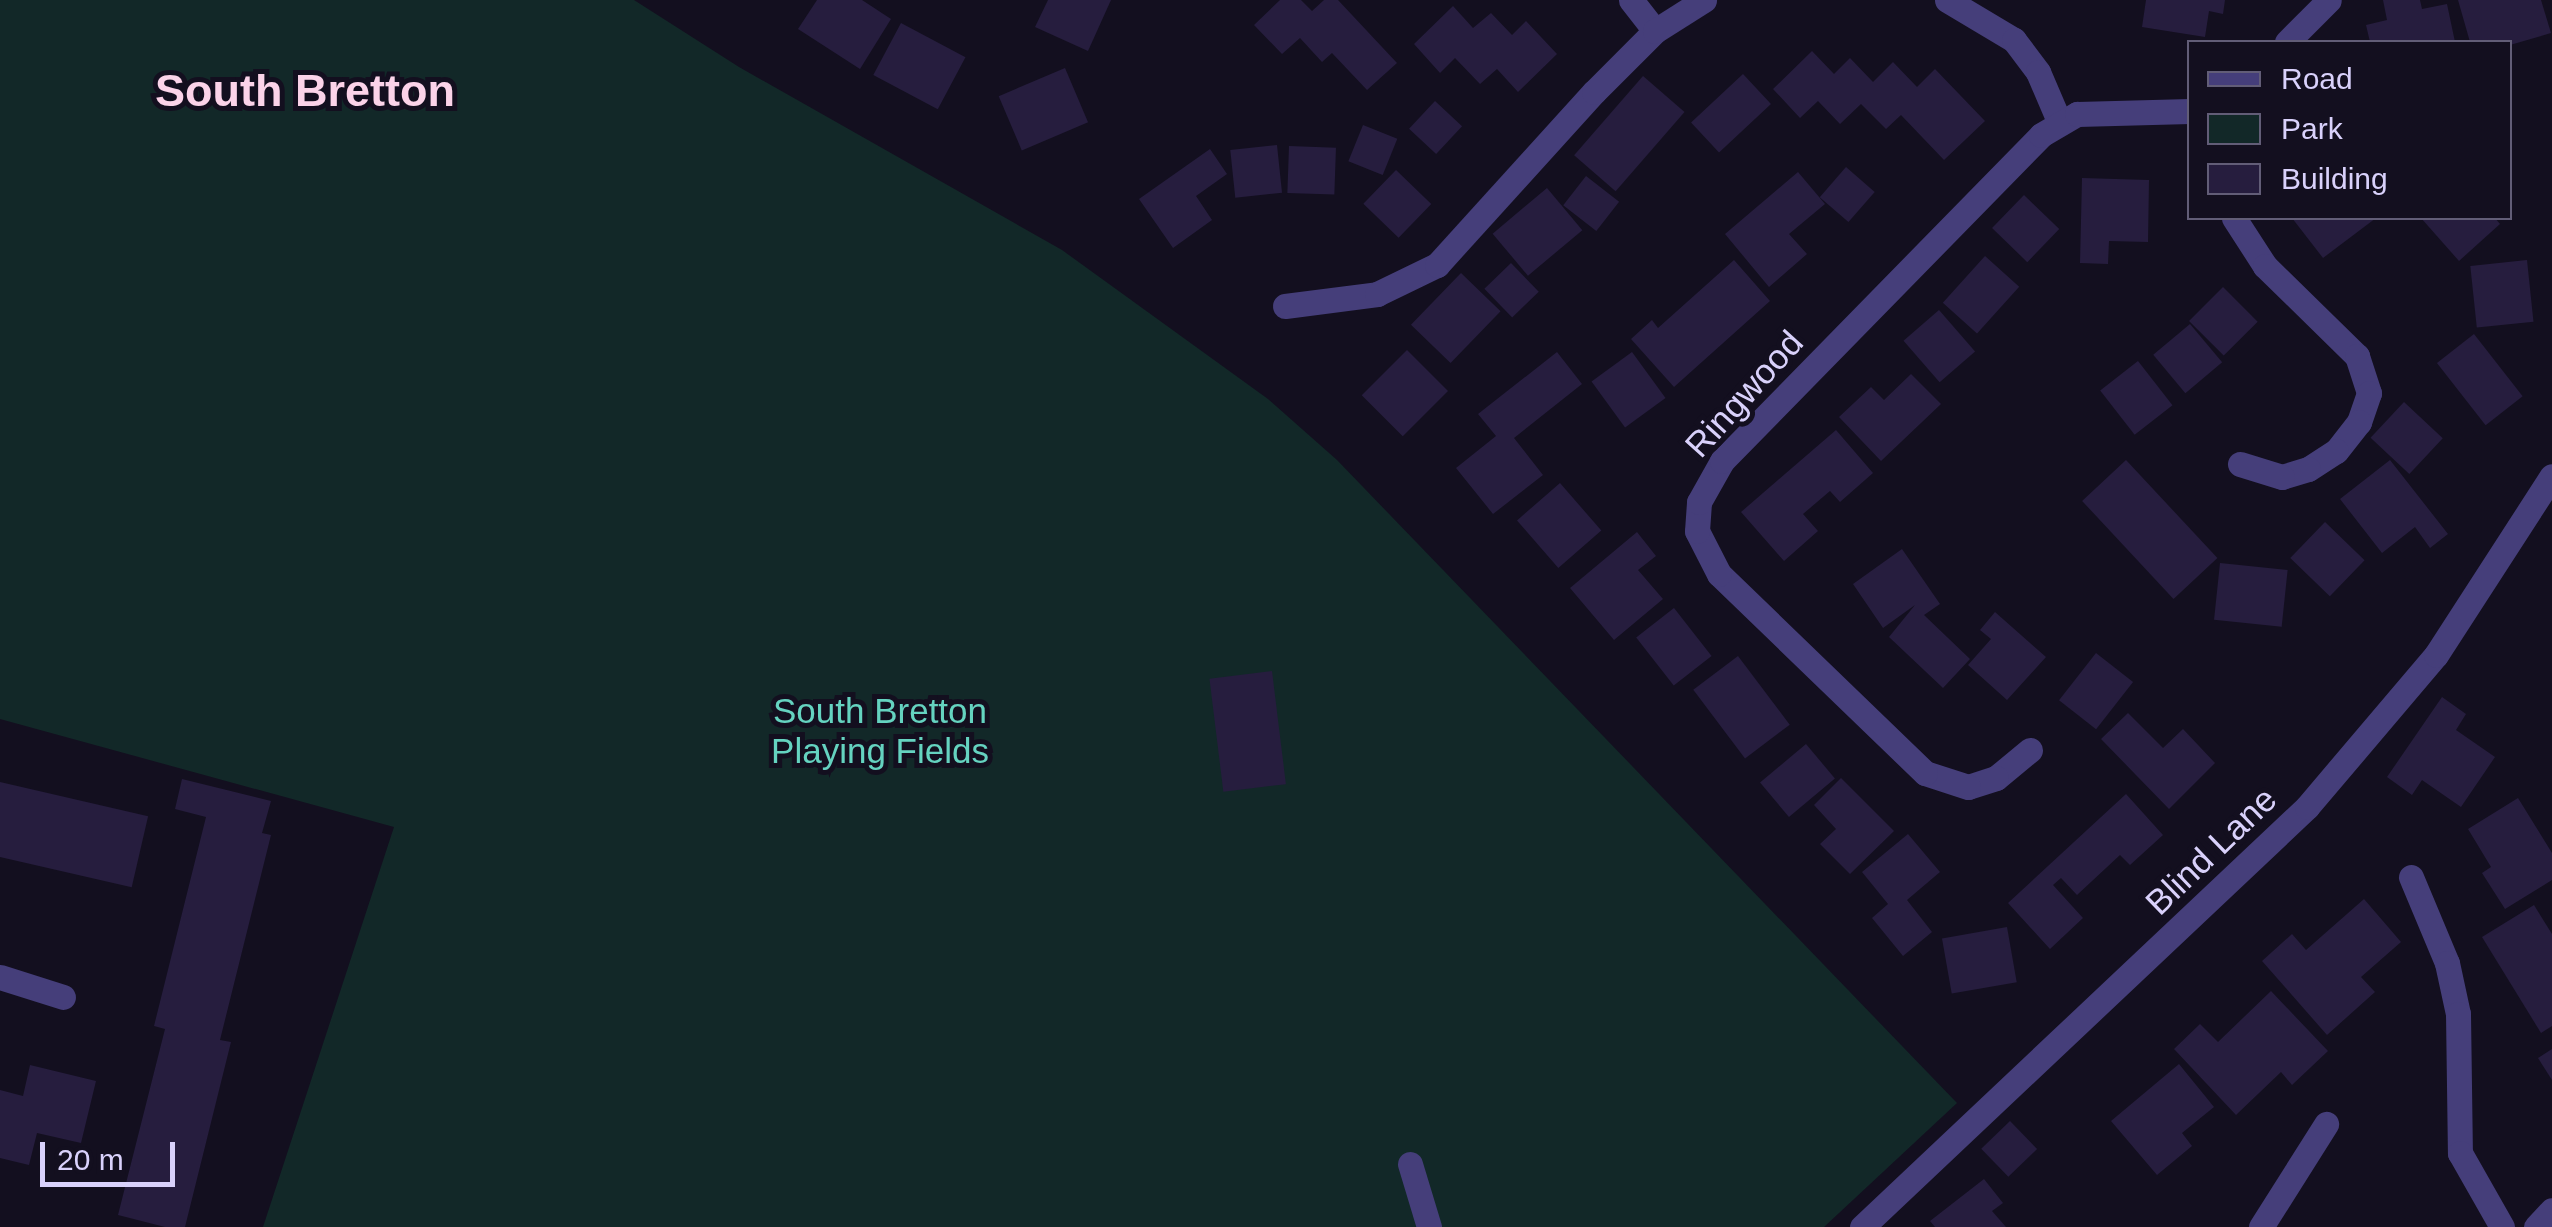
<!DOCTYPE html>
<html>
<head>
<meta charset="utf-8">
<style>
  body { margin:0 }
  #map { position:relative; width:2552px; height:1227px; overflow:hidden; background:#130f1f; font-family:Arial,sans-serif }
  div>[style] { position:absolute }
  .green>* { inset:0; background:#122828 }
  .building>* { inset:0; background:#261d3e; transform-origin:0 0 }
  .minor>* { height:25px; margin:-12.5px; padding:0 12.5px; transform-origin:12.5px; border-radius:12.5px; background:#453e7a }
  span { translate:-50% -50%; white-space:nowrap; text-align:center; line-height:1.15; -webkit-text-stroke:10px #130f1f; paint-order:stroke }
  .street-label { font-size:35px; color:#d9d1fb }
  .park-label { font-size:35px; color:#65d3c0 }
  .district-label { font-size:45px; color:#fbd3e9; font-weight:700 }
  .legend { position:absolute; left:2187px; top:40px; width:325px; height:180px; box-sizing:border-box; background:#130f1f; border:2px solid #625d77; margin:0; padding:12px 18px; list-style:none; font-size:30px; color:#d9d1fb }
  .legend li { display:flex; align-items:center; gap:20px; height:50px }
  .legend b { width:50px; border:2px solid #625d77 }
  .scale { position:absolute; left:40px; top:1142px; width:135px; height:45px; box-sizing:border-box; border:5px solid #d9d1fb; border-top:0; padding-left:12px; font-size:30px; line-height:35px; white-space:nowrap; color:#d9d1fb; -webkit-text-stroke:8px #130f1f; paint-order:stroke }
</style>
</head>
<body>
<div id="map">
  <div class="green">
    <div style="clip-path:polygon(0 0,634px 0,739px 67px,1062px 250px,1268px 399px,1337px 460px,1957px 1103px,1824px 1227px,263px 1227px,394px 827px,0 719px)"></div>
  </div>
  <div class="building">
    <div style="clip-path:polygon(817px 0,862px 0,891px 19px,860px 69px,798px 29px)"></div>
    <div style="clip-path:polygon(1048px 0,1111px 0,1088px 51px,1035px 27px)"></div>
    <div style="clip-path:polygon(1280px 0,1301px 0,1312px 11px,1324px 0,1338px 0,1397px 63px,1367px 90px,1332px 53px,1322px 62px,1300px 38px,1282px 54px,1254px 25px)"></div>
    <div style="clip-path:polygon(2146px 0,2225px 0,2223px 14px,2209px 11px,2205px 37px,2142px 27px)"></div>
    <div style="clip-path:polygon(2383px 0,2420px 0,2422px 9px,2447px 4px,2455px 42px,2370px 42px,2366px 25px,2387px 20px)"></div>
    <div style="clip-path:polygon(2458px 0,2541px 0,2551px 33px,2510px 45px,2470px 42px)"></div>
    <div style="clip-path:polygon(1453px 6px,1473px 28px,1491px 13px,1512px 35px,1526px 21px,1557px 54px,1518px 92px,1497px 69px,1480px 84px,1455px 58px,1440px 73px,1414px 44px)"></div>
    <div style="left:901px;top:23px;width:73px;height:59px;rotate:28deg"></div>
    <div style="clip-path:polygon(1812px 51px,1834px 74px,1850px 58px,1873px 82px,1893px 62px,1917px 87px,1935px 69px,1985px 121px,1944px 160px,1901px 115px,1886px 129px,1861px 104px,1840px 124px,1818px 101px,1800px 118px,1773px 89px)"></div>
    <div style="left:1065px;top:68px;width:59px;height:72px;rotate:67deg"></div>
    <div style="left:1743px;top:74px;width:41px;height:71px;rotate:47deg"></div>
    <div style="left:1643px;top:76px;width:55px;height:105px;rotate:41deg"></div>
    <div style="left:1435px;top:101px;width:37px;height:38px;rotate:43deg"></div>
    <div style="left:1363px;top:125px;width:37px;height:39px;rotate:22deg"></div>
    <div style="left:1277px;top:145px;width:48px;height:47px;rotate:84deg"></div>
    <div style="left:1289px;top:146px;width:47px;height:47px;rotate:2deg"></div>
    <div style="clip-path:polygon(1210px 149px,1227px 174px,1196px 196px,1212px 220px,1173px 248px,1139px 199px)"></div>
    <div style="left:1846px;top:167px;width:38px;height:40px;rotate:41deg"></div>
    <div style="left:1396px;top:170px;width:49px;height:47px;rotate:44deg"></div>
    <div style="clip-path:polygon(1798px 172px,1825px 204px,1789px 234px,1807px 254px,1769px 287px,1725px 234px)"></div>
    <div style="left:1586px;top:176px;width:42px;height:37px;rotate:38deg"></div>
    <div style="clip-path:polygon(2082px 178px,2149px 180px,2148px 242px,2109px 241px,2108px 264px,2080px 263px)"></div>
    <div style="left:1547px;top:188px;width:55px;height:71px;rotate:50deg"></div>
    <div style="left:2024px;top:195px;width:49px;height:46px;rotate:44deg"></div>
    <div style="clip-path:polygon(2292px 218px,2376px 218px,2323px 258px)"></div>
    <div style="clip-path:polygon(2421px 218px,2495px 218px,2500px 224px,2459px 261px)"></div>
    <div style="left:1985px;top:256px;width:46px;height:63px;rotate:42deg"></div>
    <div style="clip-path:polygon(1734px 260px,1770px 301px,1674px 387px,1631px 339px,1652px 320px,1658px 328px)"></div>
    <div style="left:2527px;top:260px;width:62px;height:57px;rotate:84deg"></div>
    <div style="left:1511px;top:263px;width:40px;height:37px;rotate:46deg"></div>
    <div style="left:1461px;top:273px;width:55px;height:72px;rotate:44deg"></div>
    <div style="left:2223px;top:287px;width:49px;height:48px;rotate:45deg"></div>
    <div style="left:1939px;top:310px;width:55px;height:47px;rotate:49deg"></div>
    <div style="left:2190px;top:324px;width:50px;height:48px;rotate:50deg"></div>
    <div style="left:2474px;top:334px;width:79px;height:47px;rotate:52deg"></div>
    <div style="left:1407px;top:350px;width:58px;height:64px;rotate:45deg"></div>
    <div style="clip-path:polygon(1557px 352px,1582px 384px,1514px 438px,1543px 475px,1493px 514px,1456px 468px,1496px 436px,1478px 414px)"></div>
    <div style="left:1632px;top:352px;width:57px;height:50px;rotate:54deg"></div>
    <div style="left:2138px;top:361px;width:56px;height:48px;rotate:52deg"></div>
    <div style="clip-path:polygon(1911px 374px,1941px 404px,1881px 461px,1839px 417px,1871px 387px,1884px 400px)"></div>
    <div style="left:2404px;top:402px;width:53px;height:49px;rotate:43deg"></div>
    <div style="clip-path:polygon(1836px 430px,1873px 473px,1840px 502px,1830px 491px,1803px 514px,1818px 531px,1784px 561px,1741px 512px)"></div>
    <div style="left:2126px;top:460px;width:134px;height:60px;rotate:47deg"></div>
    <div style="clip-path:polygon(2390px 460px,2448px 534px,2430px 548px,2415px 527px,2382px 553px,2340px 499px)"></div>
    <div style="left:1560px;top:483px;width:63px;height:57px;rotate:49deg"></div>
    <div style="left:2325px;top:522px;width:55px;height:50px;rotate:44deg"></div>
    <div style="clip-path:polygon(1637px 532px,1656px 556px,1638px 570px,1663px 599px,1614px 640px,1570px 588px)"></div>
    <div style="clip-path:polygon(1902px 549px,1940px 604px,1924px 615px,1970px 659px,1943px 688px,1889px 637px,1915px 605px,1883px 628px,1853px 584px)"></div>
    <div style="left:2220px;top:563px;width:68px;height:57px;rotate:6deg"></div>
    <div style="left:1674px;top:608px;width:61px;height:48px;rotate:52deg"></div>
    <div style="clip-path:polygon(1995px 612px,2046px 657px,2007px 700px,1968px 665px,1991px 639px,1980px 630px)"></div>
    <div style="left:2096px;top:653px;width:47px;height:60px;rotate:38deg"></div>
    <div style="left:1738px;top:656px;width:86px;height:56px;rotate:53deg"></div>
    <div style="left:1272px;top:671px;width:114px;height:63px;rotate:83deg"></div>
    <div style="clip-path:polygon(2442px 697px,2466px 714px,2456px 730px,2495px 757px,2461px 807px,2422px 780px,2412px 795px,2387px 777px)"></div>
    <div style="clip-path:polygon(2128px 713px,2163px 748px,2183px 729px,2215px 763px,2169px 809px,2101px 739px)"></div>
    <div style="left:1806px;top:744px;width:45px;height:60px;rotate:50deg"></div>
    <div style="clip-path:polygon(1841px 778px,1894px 831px,1850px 874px,1820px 844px,1836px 829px,1814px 805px)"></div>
    <div style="clip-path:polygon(182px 779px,271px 801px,262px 833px,271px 835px,220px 1040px,231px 1042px,185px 1227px,165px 1227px,118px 1215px,165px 1029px,154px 1026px,206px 817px,175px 809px)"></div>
    <div style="left:0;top:782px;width:152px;height:73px;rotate:13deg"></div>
    <div style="clip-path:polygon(2126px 794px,2163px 835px,2130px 865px,2120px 855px,2077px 895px,2061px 878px,2053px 885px,2083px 918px,2050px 949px,2008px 903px)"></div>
    <div style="clip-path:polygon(2518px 798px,2552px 853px,2552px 880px,2505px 909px,2482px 873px,2491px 867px,2468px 829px)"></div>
    <div style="clip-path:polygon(1908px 834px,1940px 872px,1907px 900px,1932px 932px,1903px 956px,1872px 918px,1888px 904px,1862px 872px)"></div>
    <div style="clip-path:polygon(2364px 899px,2401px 942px,2361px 977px,2375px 992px,2327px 1035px,2262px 961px,2292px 934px,2306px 950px)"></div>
    <div style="clip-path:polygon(2534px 905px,2552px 934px,2552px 1026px,2541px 1033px,2482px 937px)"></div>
    <div style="left:2007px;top:927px;width:56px;height:66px;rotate:80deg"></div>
    <div style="clip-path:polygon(2271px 991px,2328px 1051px,2292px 1085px,2281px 1072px,2236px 1115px,2174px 1049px,2200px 1024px,2218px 1042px)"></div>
    <div style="clip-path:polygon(2552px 1049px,2552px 1080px,2538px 1058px)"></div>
    <div style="clip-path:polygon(2179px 1064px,2214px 1107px,2182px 1133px,2192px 1146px,2157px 1175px,2111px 1121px)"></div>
    <div style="clip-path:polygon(30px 1065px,96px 1081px,81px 1143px,37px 1133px,29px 1165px,0 1158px,0 1090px,23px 1096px)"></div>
    <div style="left:2010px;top:1121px;width:39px;height:40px;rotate:46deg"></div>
    <div style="clip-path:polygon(1984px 1179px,2003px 1203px,1992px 1211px,2006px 1227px,1935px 1227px,1930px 1221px)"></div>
  </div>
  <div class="minor">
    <div style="left:1631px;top:0;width:39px;rotate:52deg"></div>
    <div style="left:1947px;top:0;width:78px;rotate:30.8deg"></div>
    <div style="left:2014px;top:40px;width:40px;rotate:53deg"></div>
    <div style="left:2038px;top:72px;width:53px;rotate:66.8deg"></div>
    <div style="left:2287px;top:42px;width:59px;rotate:-45deg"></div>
    <div style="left:2234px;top:218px;width:57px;rotate:57.1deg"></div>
    <div style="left:2265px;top:266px;width:129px;rotate:44.4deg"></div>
    <div style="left:2357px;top:356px;width:39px;rotate:72deg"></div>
    <div style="left:2369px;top:393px;width:31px;rotate:109deg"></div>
    <div style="left:2359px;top:422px;width:37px;rotate:128deg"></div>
    <div style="left:2336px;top:451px;width:33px;rotate:147deg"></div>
    <div style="left:2308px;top:469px;width:27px;rotate:163deg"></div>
    <div style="left:2282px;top:477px;width:44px;rotate:-162.8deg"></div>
    <div style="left:1285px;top:306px;width:93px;rotate:-7.4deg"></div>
    <div style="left:1377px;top:294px;width:67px;rotate:-25.8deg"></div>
    <div style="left:1437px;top:265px;width:234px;rotate:-47.8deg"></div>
    <div style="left:1594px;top:92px;width:86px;rotate:-45deg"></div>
    <div style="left:1655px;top:31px;width:58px;rotate:-32.3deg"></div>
    <div style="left:2030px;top:750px;width:44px;rotate:140.5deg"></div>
    <div style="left:1996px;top:778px;width:29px;rotate:162deg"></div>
    <div style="left:1968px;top:787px;width:45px;rotate:-162deg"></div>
    <div style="left:1925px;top:773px;width:286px;rotate:-136deg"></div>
    <div style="left:1719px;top:574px;width:48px;rotate:-117.1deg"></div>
    <div style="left:1697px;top:531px;width:29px;rotate:-86deg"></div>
    <div style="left:1699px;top:502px;width:47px;rotate:-60.7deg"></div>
    <div style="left:1722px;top:461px;width:456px;rotate:-45.6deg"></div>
    <div style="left:2041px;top:135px;width:42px;rotate:-30.3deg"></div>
    <div style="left:2077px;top:114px;width:113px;rotate:-1.5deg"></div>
    <div style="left:2411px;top:877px;width:93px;rotate:67.3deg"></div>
    <div style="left:2447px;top:963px;width:52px;rotate:77.8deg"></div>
    <div style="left:2458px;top:1014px;width:139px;rotate:89.2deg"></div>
    <div style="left:2460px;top:1153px;width:85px;rotate:60.4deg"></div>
    <div style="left:0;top:977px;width:66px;rotate:17.6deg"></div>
    <div style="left:1410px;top:1164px;width:66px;rotate:73.2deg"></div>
    <div style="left:1862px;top:1227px;width:612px;rotate:-43.34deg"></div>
    <div style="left:2307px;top:807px;width:199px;rotate:-49.7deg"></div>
    <div style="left:2436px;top:655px;width:213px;rotate:-57.1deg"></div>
    <div style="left:2261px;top:1227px;width:122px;rotate:-57.7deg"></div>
    <div style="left:2536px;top:1227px;width:23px;rotate:-47deg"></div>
  </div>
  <div class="street-label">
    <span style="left:1744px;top:394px;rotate:-48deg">Ringwood</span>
    <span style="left:2211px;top:851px;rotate:-44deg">Blind Lane</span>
  </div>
  <div class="park-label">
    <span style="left:880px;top:731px">South Bretton<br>Playing Fields</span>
  </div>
  <div class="district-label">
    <span style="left:305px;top:91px">South Bretton</span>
  </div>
  <ul class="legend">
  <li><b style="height:12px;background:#453e7a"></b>Road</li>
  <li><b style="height:28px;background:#122828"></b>Park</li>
  <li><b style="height:28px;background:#261d3e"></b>Building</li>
  </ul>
  <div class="scale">20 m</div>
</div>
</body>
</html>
